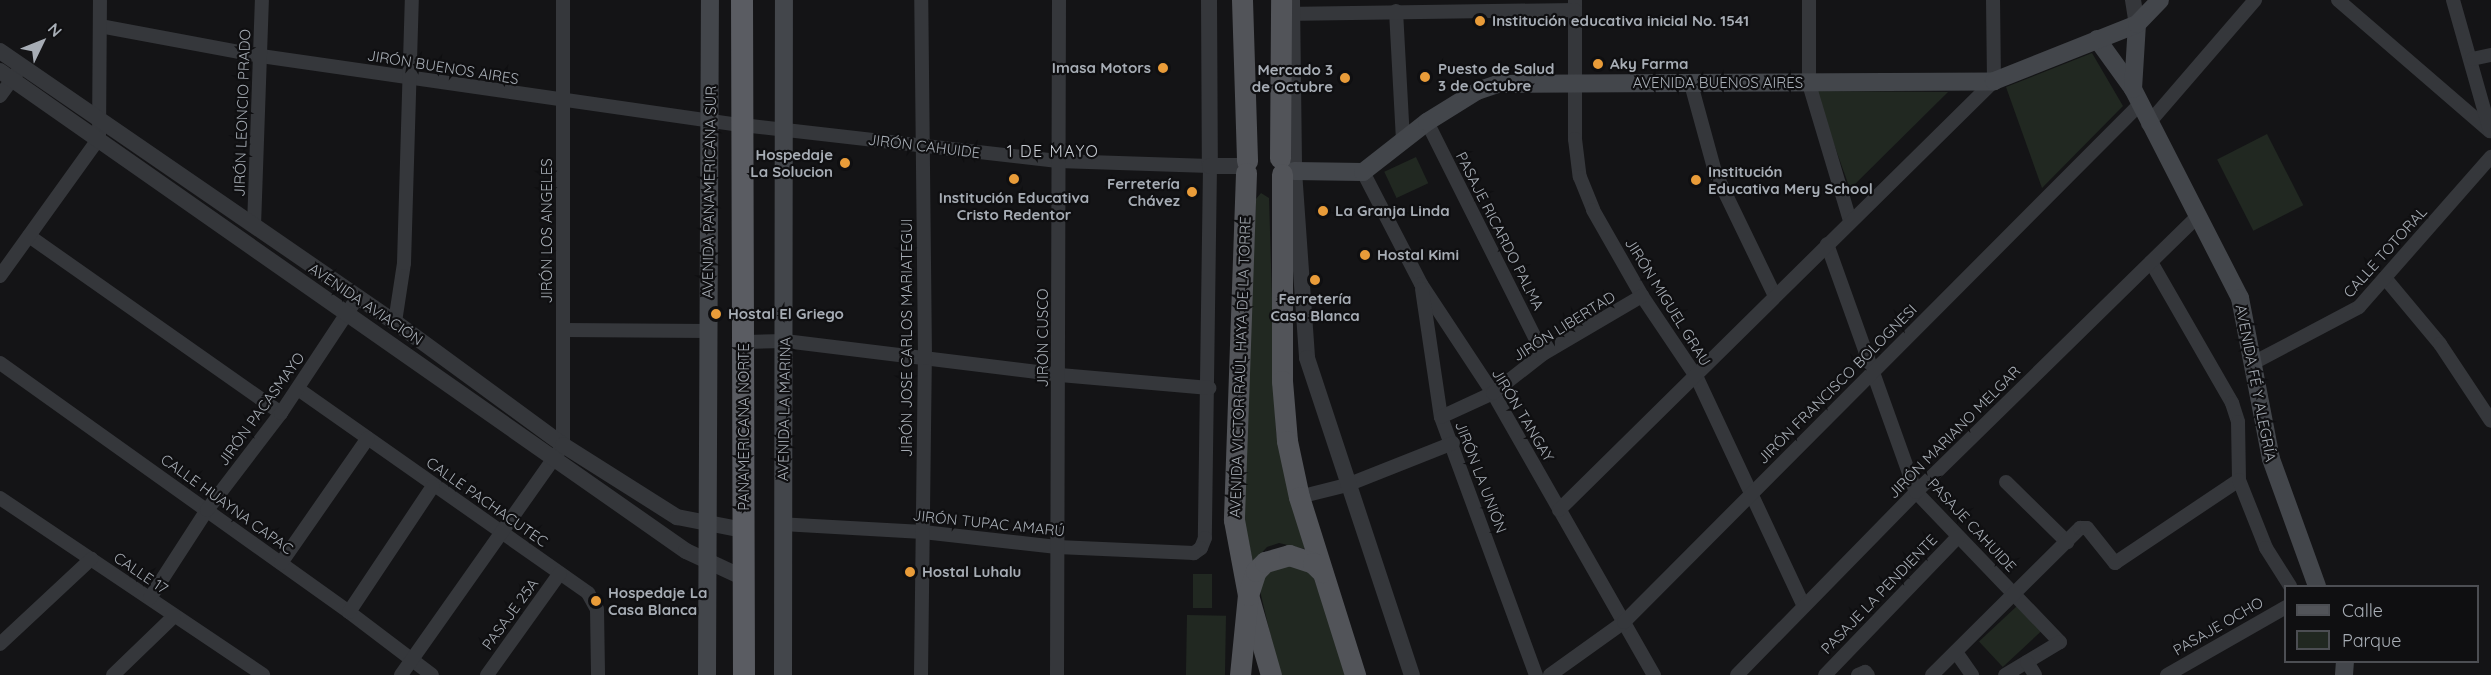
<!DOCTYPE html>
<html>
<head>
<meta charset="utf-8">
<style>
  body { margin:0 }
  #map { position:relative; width:2491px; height:675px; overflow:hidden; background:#141416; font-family:Quicksand,sans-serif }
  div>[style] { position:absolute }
  .green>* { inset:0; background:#212821; transform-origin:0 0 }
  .minor>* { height:14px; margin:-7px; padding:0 7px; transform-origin:7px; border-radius:7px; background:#35373b }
  .tertiary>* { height:16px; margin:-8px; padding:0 8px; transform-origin:8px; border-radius:8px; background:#35373b }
  .secondary>* { height:18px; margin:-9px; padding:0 9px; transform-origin:9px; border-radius:9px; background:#43464b }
  .primary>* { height:21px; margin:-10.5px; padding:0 10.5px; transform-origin:10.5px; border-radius:10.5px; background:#525459 }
  .trunk>* { height:22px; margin:-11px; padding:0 11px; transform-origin:11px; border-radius:11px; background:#5a5c62 }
  .dots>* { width:16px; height:16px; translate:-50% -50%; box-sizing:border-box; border:3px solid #0f0f11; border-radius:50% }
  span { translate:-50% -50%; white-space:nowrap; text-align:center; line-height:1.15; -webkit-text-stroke:4.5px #0f0f11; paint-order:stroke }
  .poi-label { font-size:15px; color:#a7adb5; font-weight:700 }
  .left { translate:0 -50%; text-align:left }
  .right { translate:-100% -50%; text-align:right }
  .street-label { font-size:15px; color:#a7adb5 }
  .neighbourhood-label { font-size:16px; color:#c7cbd2; letter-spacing:1.5px }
  .legend { position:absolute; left:2284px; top:585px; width:195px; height:78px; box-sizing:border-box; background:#0f0f11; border:2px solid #4c4e53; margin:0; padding:8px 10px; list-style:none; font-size:18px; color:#a7adb5 }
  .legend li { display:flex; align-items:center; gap:12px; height:30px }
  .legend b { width:30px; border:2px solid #4c4e53 }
  .north { position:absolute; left:12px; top:12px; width:60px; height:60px; -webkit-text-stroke:4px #0f0f11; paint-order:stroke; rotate:47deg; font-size:16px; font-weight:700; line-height:24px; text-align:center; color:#a7adb5 }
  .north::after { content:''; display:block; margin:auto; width:21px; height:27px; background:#a7adb5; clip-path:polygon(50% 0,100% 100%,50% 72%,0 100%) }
</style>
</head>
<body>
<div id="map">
  <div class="green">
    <div style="clip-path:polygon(2092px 53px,2123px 106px,2042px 188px,2006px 87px)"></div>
    <div style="clip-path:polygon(1815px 91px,1948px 92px,1850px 189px)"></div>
    <div style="left:2267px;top:134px;width:80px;height:56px;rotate:63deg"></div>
    <div style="left:1416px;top:157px;width:29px;height:35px;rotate:65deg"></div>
    <div style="clip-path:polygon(1261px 193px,1269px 198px,1276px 432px,1305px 549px,1279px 543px,1267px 547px,1253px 562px,1244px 519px,1244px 473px,1256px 199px)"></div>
    <div style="clip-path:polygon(1283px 563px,1312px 573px,1349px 675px,1280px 675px,1260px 591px,1266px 573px)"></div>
    <div style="left:1193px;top:574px;width:19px;height:34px"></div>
    <div style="left:2017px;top:606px;width:35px;height:52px;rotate:47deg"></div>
    <div style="left:1187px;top:615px;width:39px;height:60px;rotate:1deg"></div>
  </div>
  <div class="minor">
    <div style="left:1575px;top:0;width:139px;rotate:90deg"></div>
    <div style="left:1575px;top:139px;width:38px;rotate:83deg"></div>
    <div style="left:1580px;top:177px;width:35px;rotate:68deg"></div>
    <div style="left:1593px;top:210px;width:99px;rotate:60.3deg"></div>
    <div style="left:1642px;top:296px;width:99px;rotate:56.1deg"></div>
    <div style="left:1697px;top:378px;width:252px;rotate:64.9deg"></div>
    <div style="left:1809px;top:0;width:84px;rotate:90deg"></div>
    <div style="left:1809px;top:84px;width:143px;rotate:73.3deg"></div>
    <div style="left:2338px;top:0;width:201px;rotate:40.8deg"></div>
    <div style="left:2453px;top:0;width:136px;rotate:74.2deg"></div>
    <div style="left:1396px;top:11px;width:130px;rotate:86.9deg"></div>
    <div style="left:1283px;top:14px;width:292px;rotate:-0.8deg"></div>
    <div style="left:100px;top:26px;width:164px;rotate:10.6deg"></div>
    <div style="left:261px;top:56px;width:486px;rotate:8.2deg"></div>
    <div style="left:742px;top:125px;width:318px;rotate:6.5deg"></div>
    <div style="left:1058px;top:161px;width:152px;rotate:1.9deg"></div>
    <div style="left:1210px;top:166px;width:372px;rotate:90.8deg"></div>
    <div style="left:1205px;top:538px;width:11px;rotate:112deg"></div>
    <div style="left:1201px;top:548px;width:9px;rotate:144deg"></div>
    <div style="left:1194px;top:553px;width:137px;rotate:-177.5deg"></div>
    <div style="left:1057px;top:547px;width:135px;rotate:-173.6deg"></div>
    <div style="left:923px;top:532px;width:141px;rotate:-176.8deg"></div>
    <div style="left:2472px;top:59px;width:19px;rotate:-12deg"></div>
    <div style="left:1691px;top:84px;width:91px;rotate:74.7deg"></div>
    <div style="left:1715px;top:172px;width:138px;rotate:64.2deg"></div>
    <div style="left:0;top:96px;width:31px;rotate:-54deg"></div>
    <div style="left:1427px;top:122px;width:259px;rotate:63.4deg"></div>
    <div style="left:2148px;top:124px;width:164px;rotate:-49.2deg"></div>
    <div style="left:1363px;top:172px;width:126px;rotate:62.6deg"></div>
    <div style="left:1421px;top:284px;width:131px;rotate:56.6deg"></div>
    <div style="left:1493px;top:393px;width:325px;rotate:60.3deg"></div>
    <div style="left:254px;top:226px;width:226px;rotate:-88deg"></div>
    <div style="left:29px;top:236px;width:308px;rotate:35.1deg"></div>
    <div style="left:1827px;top:244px;width:263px;rotate:70.3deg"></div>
    <div style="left:1916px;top:492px;width:208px;rotate:46.2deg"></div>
    <div style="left:2060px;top:642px;width:64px;rotate:149deg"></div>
    <div style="left:2151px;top:262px;width:163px;rotate:60.1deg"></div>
    <div style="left:2232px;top:403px;width:20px;rotate:72deg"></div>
    <div style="left:2238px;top:422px;width:58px;rotate:89deg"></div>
    <div style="left:0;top:276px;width:170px;rotate:-54.3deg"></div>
    <div style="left:99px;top:138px;width:138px;rotate:-89.6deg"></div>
    <div style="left:2385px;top:278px;width:86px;rotate:50.2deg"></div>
    <div style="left:2440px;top:344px;width:92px;rotate:56.5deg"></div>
    <div style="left:1422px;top:289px;width:129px;rotate:81.6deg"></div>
    <div style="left:1441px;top:417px;width:275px;rotate:69.8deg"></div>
    <div style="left:395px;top:322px;width:60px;rotate:-81.3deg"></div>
    <div style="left:404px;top:263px;width:263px;rotate:-88.3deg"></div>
    <div style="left:564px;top:330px;width:144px;rotate:0.4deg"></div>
    <div style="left:745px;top:342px;width:40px;rotate:-1.4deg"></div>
    <div style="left:785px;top:341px;width:277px;rotate:7deg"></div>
    <div style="left:1060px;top:375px;width:150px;rotate:5deg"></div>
    <div style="left:0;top:363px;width:429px;rotate:35.5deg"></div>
    <div style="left:349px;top:612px;width:104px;rotate:37.2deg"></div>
    <div style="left:2253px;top:363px;width:120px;rotate:-27.8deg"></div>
    <div style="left:2359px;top:307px;width:200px;rotate:-48.7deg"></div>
    <div style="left:298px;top:389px;width:355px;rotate:35.1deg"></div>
    <div style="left:588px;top:593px;width:18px;rotate:61deg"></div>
    <div style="left:597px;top:609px;width:66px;rotate:89.1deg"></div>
    <div style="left:1441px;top:417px;width:57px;rotate:-24.8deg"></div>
    <div style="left:1493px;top:393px;width:63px;rotate:-38deg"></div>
    <div style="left:1543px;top:354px;width:115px;rotate:-30.4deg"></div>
    <div style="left:2006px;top:482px;width:86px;rotate:44.5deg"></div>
    <div style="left:1299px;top:497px;width:49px;rotate:-14deg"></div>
    <div style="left:1347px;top:485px;width:114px;rotate:-21.6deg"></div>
    <div style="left:0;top:498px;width:317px;rotate:33.9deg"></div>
    <div style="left:1559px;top:510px;width:611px;rotate:-44.6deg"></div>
    <div style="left:1994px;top:81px;width:81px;rotate:-90.7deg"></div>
    <div style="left:281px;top:563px;width:152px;rotate:-55.2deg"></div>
    <div style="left:150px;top:598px;width:105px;rotate:-57.1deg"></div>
    <div style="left:207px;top:510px;width:122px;rotate:-52.7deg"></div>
    <div style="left:281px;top:413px;width:138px;rotate:-56.5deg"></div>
    <div style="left:349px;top:612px;width:151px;rotate:-56.3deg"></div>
    <div style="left:0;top:644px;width:125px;rotate:-43deg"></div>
    <div style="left:1956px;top:652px;width:28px;rotate:55deg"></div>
    <div style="left:2027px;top:662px;width:15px;rotate:58deg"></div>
    <div style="left:113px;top:675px;width:85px;rotate:-44deg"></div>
    <div style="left:401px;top:675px;width:281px;rotate:-54.8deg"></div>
    <div style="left:563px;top:445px;width:445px;rotate:-90deg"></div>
    <div style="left:487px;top:675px;width:125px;rotate:-54.4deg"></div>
    <div style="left:921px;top:675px;width:317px;rotate:-89.3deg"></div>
    <div style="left:925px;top:358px;width:358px;rotate:-90.6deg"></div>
    <div style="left:1057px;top:675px;width:675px;rotate:-89.83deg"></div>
    <div style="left:1550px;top:675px;width:91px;rotate:-35.6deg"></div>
    <div style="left:1624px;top:622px;width:730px;rotate:-45.11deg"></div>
    <div style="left:1737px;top:675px;width:256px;rotate:-45.6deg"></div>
    <div style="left:1916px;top:492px;width:395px;rotate:-44.4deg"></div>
    <div style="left:1825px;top:675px;width:192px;rotate:-46.1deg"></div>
    <div style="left:1858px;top:675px;width:8px;rotate:-23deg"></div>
    <div style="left:1865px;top:672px;width:4px;rotate:45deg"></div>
    <div style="left:1932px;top:675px;width:209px;rotate:-44.8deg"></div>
    <div style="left:2080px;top:528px;width:7px"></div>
    <div style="left:2087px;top:528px;width:45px;rotate:51.3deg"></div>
    <div style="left:2115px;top:563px;width:149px;rotate:-33.8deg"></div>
    <div style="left:2239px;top:480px;width:73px;rotate:68.3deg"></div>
    <div style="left:2266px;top:548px;width:45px;rotate:57.7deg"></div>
    <div style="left:2167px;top:675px;width:137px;rotate:-29.7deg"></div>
  </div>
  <div class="tertiary">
    <div style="left:1209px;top:0;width:166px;rotate:89.7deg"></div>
    <div style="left:1210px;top:166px;width:36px"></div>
    <div style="left:1292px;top:0;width:171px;rotate:89.3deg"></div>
    <div style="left:1294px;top:171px;width:187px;rotate:86deg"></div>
    <div style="left:1307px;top:358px;width:334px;rotate:71.7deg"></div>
    <div style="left:2133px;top:0;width:24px;rotate:81deg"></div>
    <div style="left:0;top:51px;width:479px;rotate:34.5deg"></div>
    <div style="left:395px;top:322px;width:208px;rotate:36.2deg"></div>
    <div style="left:563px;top:445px;width:135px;rotate:32.3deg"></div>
    <div style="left:677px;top:517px;width:67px;rotate:11.1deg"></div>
    <div style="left:0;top:71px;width:837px;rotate:34.98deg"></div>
    <div style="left:686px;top:551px;width:64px;rotate:25deg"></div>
  </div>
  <div class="secondary">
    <div style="left:2097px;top:39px;width:62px;rotate:54.2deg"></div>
    <div style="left:2133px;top:89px;width:235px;rotate:62.9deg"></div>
    <div style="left:2240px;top:298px;width:164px;rotate:79.1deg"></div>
    <div style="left:2271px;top:459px;width:135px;rotate:70.1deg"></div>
    <div style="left:2133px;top:89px;width:65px;rotate:-86.5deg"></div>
    <div style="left:1294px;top:171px;width:69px;rotate:0.8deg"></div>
    <div style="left:1363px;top:172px;width:81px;rotate:-38deg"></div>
    <div style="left:1427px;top:122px;width:59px;rotate:-31.8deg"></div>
    <div style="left:1477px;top:91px;width:21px;rotate:-19deg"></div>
    <div style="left:1497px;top:84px;width:497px;rotate:-0.3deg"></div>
    <div style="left:1994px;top:81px;width:154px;rotate:-21.7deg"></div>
    <div style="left:2137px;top:24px;width:33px;rotate:-46deg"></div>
    <div style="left:707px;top:675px;width:675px;rotate:-89.75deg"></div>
    <div style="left:783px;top:675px;width:675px;rotate:-89.92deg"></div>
    <div style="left:2344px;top:675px;width:13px;rotate:-86deg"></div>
  </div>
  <div class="primary">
    <div style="left:1242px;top:0;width:161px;rotate:88.2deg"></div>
    <div style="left:1280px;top:158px;width:158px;rotate:-89.6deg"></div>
    <div style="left:1246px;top:173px;width:347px;rotate:92deg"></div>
    <div style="left:1234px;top:520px;width:76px;rotate:79.4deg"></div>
    <div style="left:1248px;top:595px;width:83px;rotate:74deg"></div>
    <div style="left:1282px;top:174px;width:207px;rotate:90deg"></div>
    <div style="left:1282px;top:381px;width:60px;rotate:85.2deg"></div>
    <div style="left:1287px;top:441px;width:57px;rotate:77.9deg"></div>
    <div style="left:1299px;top:497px;width:187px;rotate:72.5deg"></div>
    <div style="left:1240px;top:675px;width:80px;rotate:-84.3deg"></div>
    <div style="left:1248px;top:595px;width:25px;rotate:-72deg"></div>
    <div style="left:1256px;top:571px;width:13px;rotate:-45deg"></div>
    <div style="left:1265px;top:562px;width:25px;rotate:-16deg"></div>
    <div style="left:1289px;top:555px;width:25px;rotate:18deg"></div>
    <div style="left:1313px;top:563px;width:13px;rotate:45deg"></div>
  </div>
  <div class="trunk">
    <div style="left:742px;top:0;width:675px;rotate:89.83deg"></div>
  </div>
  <div class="dots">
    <div style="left:1480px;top:21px;background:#e99c39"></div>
    <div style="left:1598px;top:64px;background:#e99c39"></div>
    <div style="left:1163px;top:68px;background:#e99c39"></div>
    <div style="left:1425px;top:77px;background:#e99c39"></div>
    <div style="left:1345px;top:78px;background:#e99c39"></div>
    <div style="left:845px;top:163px;background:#e99c39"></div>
    <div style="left:1014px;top:179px;background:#e99c39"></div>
    <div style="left:1696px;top:180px;background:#e99c39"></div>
    <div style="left:1192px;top:192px;background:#e99c39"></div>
    <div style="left:1323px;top:211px;background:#e99c39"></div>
    <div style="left:1365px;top:255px;background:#e99c39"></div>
    <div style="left:1315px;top:280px;background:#e99c39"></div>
    <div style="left:716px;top:314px;background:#e99c39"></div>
    <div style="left:910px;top:572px;background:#e99c39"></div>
    <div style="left:596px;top:601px;background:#e99c39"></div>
  </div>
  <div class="poi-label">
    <span class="left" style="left:1492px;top:21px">Institución educativa inicial No. 1541</span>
    <span class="left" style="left:1610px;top:64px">Aky Farma</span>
    <span class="right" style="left:1151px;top:68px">Imasa Motors</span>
    <span class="left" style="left:1438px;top:77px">Puesto de Salud<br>3 de Octubre</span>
    <span class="right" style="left:1333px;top:78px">Mercado 3<br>de Octubre</span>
    <span class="right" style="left:833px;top:163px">Hospedaje<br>La Solucion</span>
    <span class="left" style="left:1708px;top:180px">Institución<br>Educativa Mery School</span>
    <span class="right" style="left:1180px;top:192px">Ferretería<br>Chávez</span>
    <span style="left:1014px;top:206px">Institución Educativa<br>Cristo Redentor</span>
    <span class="left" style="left:1335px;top:211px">La Granja Linda</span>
    <span class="left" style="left:1377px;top:255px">Hostal Kimi</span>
    <span style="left:1315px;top:307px">Ferretería<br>Casa Blanca</span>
    <span class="left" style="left:728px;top:314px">Hostal El Griego</span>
    <span class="left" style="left:922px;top:572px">Hostal Luhalu</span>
    <span class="left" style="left:608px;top:601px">Hospedaje La<br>Casa Blanca</span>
  </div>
  <div class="street-label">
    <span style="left:443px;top:67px;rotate:9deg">JIRÓN BUENOS AIRES</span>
    <span style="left:1718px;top:83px">AVENIDA BUENOS AIRES</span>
    <span style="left:242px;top:113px;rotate:-88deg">JIRÓN LEONCIO PRADO</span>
    <span style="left:924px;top:146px;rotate:7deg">JIRÓN CAHUIDE</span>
    <span style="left:709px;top:192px;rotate:-89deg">AVENIDA PANAMERICANA SUR</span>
    <span style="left:547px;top:231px;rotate:-90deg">JIRÓN LOS ANGELES</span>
    <span style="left:1500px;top:231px;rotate:63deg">PASAJE RICARDO PALMA</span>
    <span style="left:2385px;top:252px;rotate:-48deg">CALLE TOTORAL</span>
    <span style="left:1668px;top:302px;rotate:58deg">JIRÓN MIGUEL GRAU</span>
    <span style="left:366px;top:304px;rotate:34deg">AVENIDA AVIACIÓN</span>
    <span style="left:1564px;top:326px;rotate:-32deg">JIRÓN LIBERTAD</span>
    <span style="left:907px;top:338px;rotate:-90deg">JIRÓN JOSE CARLOS MARIATEGUI</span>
    <span style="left:1043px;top:338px;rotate:-90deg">JIRÓN CUSCO</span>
    <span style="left:1240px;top:367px;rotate:-88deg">AVENIDA VICTOR RAÚL HAYA DE LA TORRE</span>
    <span style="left:2256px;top:383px;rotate:79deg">AVENIDA FÉ Y ALEGRÍA</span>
    <span style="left:1837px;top:384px;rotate:-45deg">JIRÓN FRANCISCO BOLOGNESI</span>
    <span style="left:261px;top:409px;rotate:-54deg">JIRÓN PACASMAYO</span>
    <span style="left:784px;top:409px;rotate:-89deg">AVENIDA LA MARINA</span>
    <span style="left:1523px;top:415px;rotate:59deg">JIRÓN TANGAY</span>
    <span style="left:744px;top:427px;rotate:-90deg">PANAMERICANA NORTE</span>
    <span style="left:1954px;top:432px;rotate:-45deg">JIRÓN MARIANO MELGAR</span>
    <span style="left:1481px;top:477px;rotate:69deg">JIRÓN LA UNIÓN</span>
    <span style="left:487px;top:502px;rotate:35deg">CALLE PACHACUTEC</span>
    <span style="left:227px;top:504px;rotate:36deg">CALLE HUAYNA CAPAC</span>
    <span style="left:989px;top:523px;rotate:6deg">JIRÓN TUPAC AMARÚ</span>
    <span style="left:1972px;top:525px;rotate:47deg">PASAJE CAHUIDE</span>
    <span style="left:141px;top:573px;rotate:34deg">CALLE 17</span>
    <span style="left:1879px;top:594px;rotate:-46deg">PASAJE LA PENDIENTE</span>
    <span style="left:510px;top:614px;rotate:-54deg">PASAJE 25A</span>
    <span style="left:2218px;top:626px;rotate:-30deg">PASAJE OCHO</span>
  </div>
  <div class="neighbourhood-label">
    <span style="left:1053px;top:151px">1 DE MAYO</span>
  </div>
  <ul class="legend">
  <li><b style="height:8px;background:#525459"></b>Calle</li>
  <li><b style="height:16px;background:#212821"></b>Parque</li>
  </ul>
  <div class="north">N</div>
</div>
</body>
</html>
